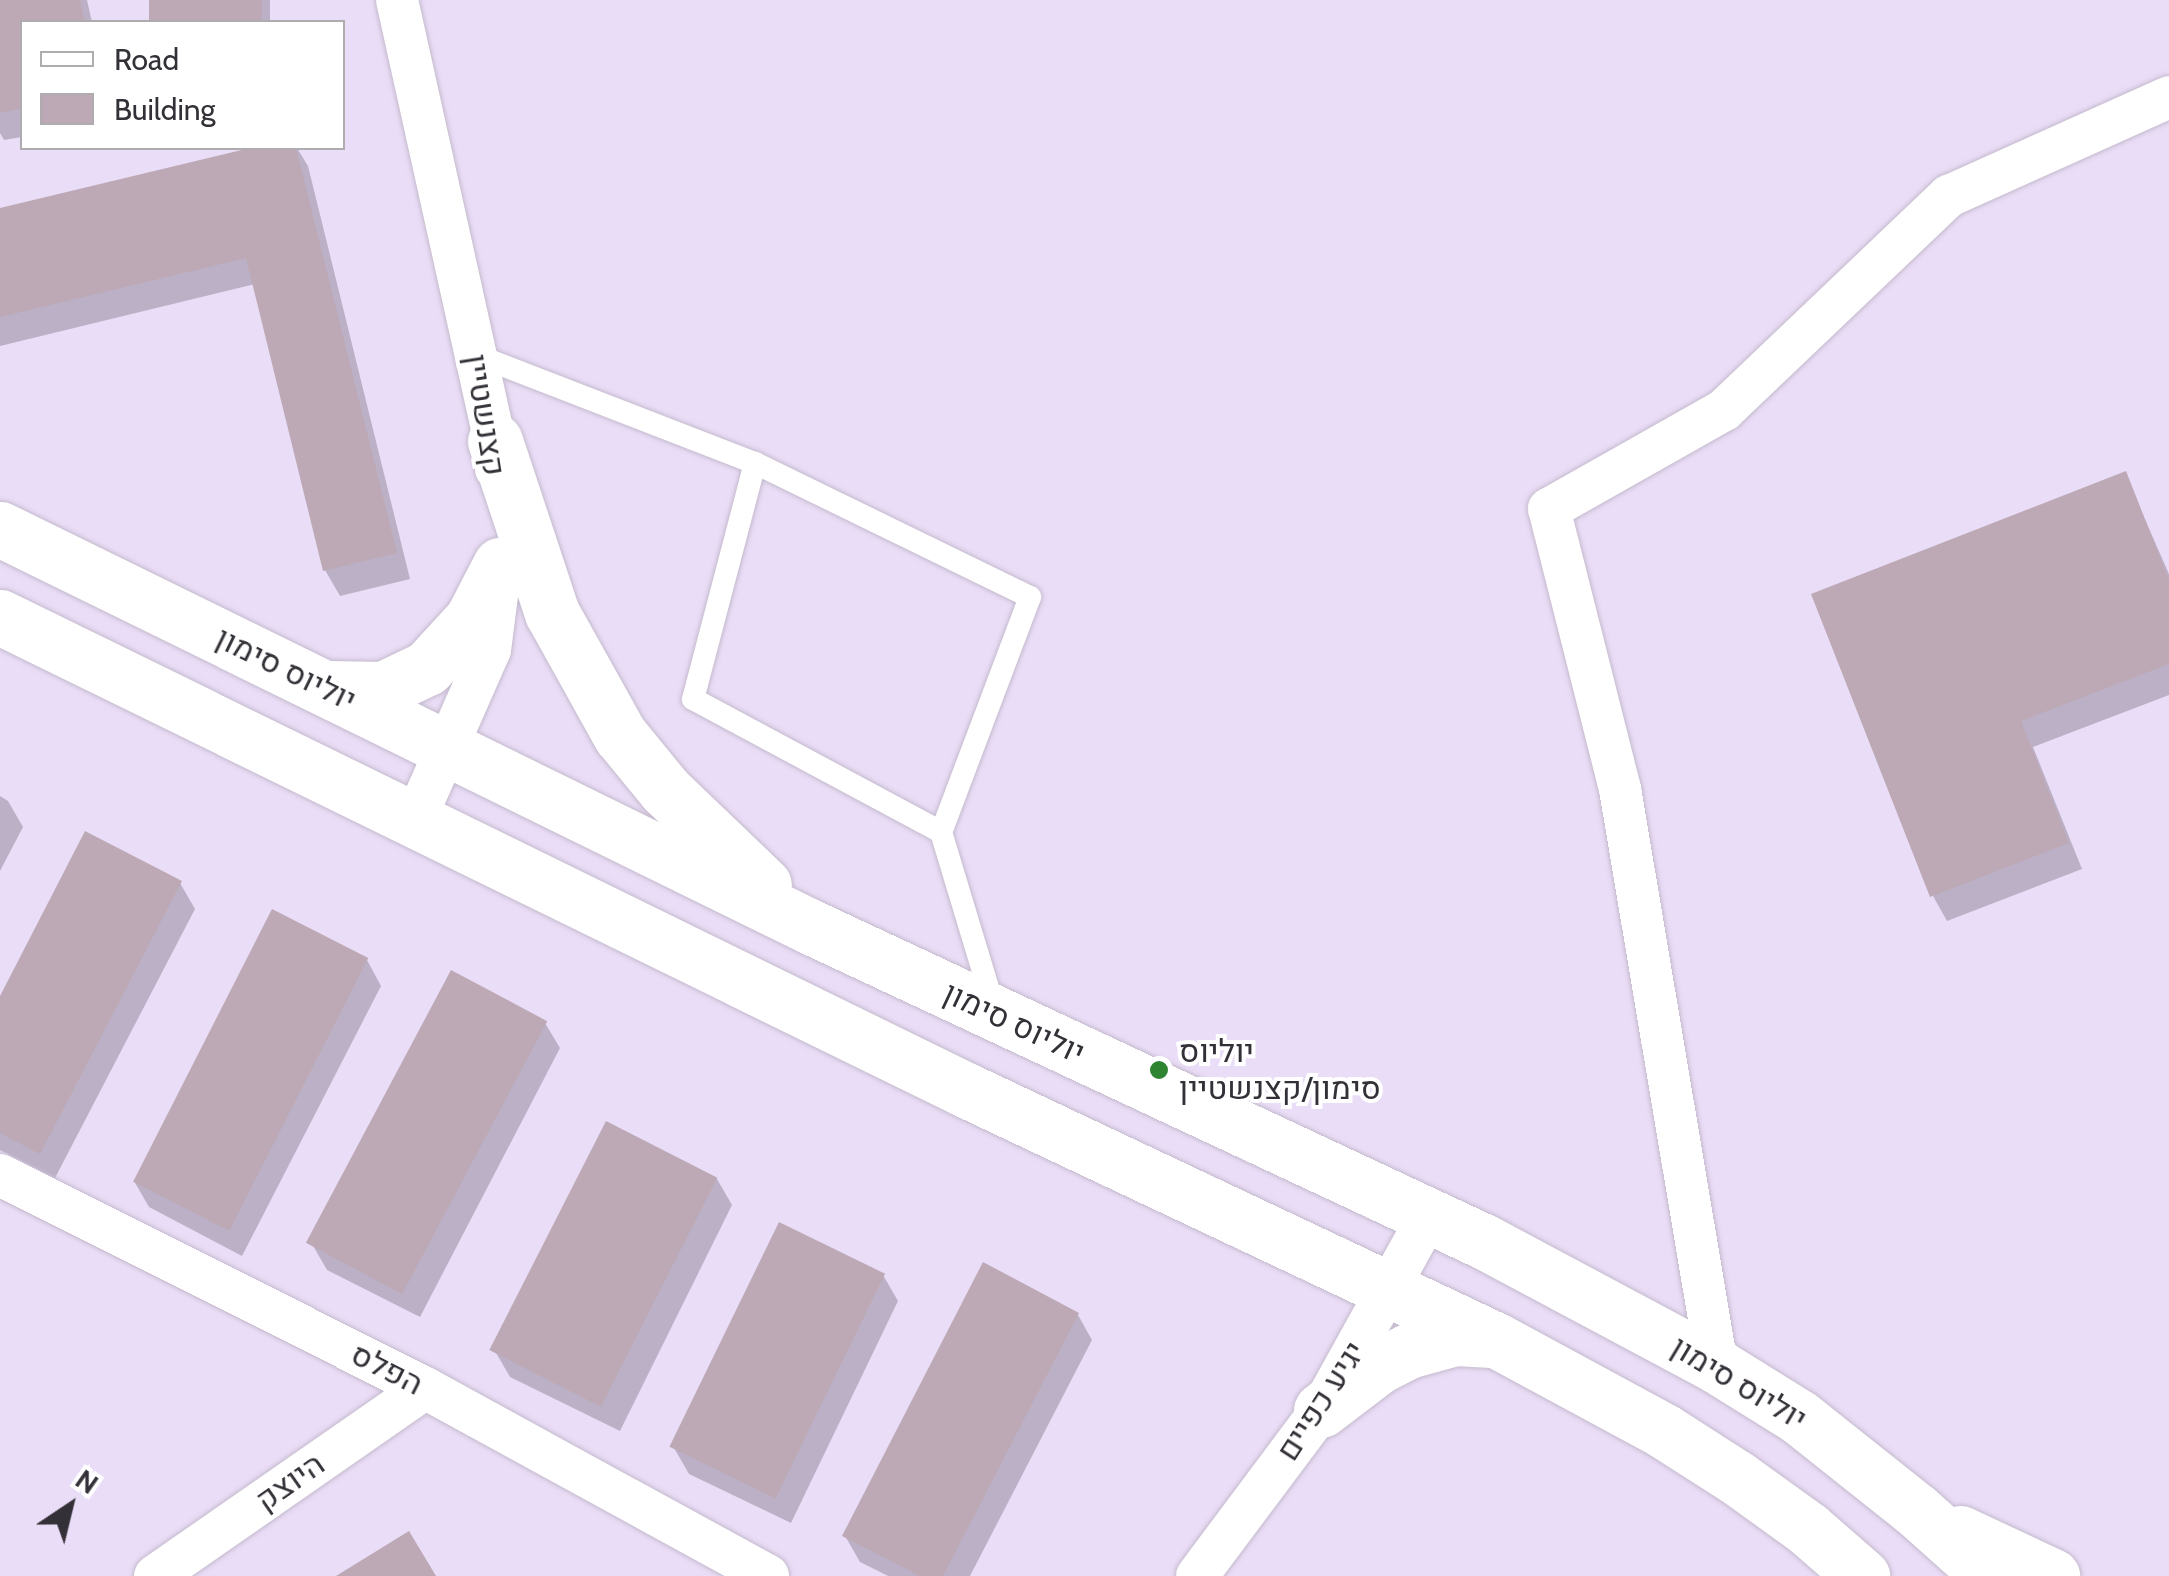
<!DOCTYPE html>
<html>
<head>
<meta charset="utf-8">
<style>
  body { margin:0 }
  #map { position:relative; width:2169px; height:1576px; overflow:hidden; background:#f3e9fc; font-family:Cabin,Heebo,sans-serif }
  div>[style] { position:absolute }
  .built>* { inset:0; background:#eaddf7 }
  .shadow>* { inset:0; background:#0003; transform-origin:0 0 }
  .building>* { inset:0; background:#bca9b5; transform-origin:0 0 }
  .roads { filter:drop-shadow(0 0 2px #c4bacd) drop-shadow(0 0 2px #c4bacd) }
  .service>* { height:22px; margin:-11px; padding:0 11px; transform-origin:11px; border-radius:11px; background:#fff }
  .minor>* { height:42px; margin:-21px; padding:0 21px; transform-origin:21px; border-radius:21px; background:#fff }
  .tertiary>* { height:55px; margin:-27.5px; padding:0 27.5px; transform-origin:27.5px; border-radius:27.5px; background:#fff }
  .dots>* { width:28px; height:28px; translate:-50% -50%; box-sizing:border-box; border:5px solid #fff; border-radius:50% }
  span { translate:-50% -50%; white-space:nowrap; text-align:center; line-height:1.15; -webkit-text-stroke:8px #fff; paint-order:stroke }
  .street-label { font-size:32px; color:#343037 }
  .poi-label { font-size:32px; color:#343037 }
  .left { translate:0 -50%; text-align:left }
  .legend { position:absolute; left:20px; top:20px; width:325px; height:130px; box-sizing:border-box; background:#fff; border:2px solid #aeacaf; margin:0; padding:12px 18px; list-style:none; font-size:30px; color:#343037 }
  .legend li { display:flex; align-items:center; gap:20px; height:50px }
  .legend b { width:50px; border:2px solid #aeacaf }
  .north { position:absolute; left:20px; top:1456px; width:100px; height:100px; -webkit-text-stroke:8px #fff; paint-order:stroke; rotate:35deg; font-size:28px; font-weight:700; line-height:40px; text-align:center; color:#343037 }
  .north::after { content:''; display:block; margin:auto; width:35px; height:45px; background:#343037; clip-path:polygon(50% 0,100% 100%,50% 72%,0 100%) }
</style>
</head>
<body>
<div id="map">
  <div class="built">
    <div style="clip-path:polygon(evenodd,0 0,2169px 0,2169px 1576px,0 1576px,0 0,22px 22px,342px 22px,342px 148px,22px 148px,22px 22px)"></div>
  </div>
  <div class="shadow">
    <div style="clip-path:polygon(0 0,87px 0,92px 22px,22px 22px,22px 137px,4px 140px,0 133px)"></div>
    <div style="left:152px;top:0;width:118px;height:22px"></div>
    <div style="clip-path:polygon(261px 148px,297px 148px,308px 166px,410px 579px,340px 596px,325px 570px,255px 284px,0 346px,0 211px)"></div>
    <div style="clip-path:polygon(2125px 474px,2169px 574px,2169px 695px,2033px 747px,2082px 869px,1947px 921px,1933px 896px)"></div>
    <div style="clip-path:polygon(0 796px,8px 801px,23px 827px,0 871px)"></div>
    <div style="clip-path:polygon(180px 883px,195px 909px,55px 1178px,0 1150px,0 1001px)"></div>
    <div style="clip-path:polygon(367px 960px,381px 986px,242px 1256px,149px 1207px,134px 1181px)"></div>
    <div style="clip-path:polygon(545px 1023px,560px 1048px,420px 1317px,327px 1270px,312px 1244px)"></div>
    <div style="clip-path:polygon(717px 1179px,732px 1205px,620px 1431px,510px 1377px,495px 1351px)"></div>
    <div style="clip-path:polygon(883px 1275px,898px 1301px,791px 1523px,689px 1474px,674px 1448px)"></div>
    <div style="clip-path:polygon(1078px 1315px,1092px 1340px,970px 1576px,888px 1576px,860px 1562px,845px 1536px)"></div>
  </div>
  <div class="building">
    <div style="clip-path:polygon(0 0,80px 0,85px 22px,22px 22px,22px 108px,0 113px)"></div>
    <div style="left:149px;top:0;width:113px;height:22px"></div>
    <div style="clip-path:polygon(250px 148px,296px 148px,397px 553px,323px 571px,246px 258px,0 317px,0 208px)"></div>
    <div style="clip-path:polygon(2126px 471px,2169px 580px,2169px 664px,2021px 721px,2069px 843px,1930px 897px,1811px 594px)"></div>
    <div style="clip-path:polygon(85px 831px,182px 881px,40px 1154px,0 1133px,0 996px)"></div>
    <div style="left:272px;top:909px;width:108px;height:306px;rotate:27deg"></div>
    <div style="left:451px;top:970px;width:109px;height:309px;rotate:28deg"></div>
    <div style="left:606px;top:1121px;width:125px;height:257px;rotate:27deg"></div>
    <div style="left:779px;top:1222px;width:118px;height:250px;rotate:26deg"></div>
    <div style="clip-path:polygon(983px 1262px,1079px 1313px,943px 1576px,920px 1576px,842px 1536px)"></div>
    <div style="clip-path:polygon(409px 1531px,436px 1576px,336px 1576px)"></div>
  </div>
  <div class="roads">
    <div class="service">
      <div style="left:476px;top:355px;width:299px;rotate:21.2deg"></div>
      <div style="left:755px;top:463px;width:306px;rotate:26deg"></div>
      <div style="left:1030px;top:597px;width:251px;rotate:110.7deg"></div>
      <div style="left:755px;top:463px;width:244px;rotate:104.7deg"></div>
      <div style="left:693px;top:699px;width:281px;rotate:28.2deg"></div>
      <div style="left:941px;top:832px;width:183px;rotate:73.2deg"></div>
    </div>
    <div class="minor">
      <div style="left:397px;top:0;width:452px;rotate:77.5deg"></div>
      <div style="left:495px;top:441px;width:28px;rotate:88deg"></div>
      <div style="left:414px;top:822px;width:188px;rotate:-66.2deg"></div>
      <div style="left:490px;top:650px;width:71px;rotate:-82.7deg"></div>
      <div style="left:0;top:1175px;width:475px;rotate:26.6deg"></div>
      <div style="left:425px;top:1388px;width:391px;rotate:28.7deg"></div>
      <div style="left:1717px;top:1366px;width:585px;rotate:-99.54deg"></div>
      <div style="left:1620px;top:789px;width:289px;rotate:-104.2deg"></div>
      <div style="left:1549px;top:509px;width:201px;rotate:-29.5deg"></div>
      <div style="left:1724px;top:410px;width:311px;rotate:-43.6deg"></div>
      <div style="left:1949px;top:196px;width:241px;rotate:-24.2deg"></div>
      <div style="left:155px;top:1576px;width:329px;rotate:-34.8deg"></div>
      <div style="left:1197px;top:1576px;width:207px;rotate:-53.2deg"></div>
      <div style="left:1321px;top:1410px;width:223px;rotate:-61deg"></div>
    </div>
    <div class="tertiary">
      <div style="left:495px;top:441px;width:181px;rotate:71.7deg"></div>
      <div style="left:552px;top:613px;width:140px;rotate:60.9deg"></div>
      <div style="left:620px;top:735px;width:71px;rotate:50.7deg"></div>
      <div style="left:665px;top:790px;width:137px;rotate:43.8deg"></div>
      <div style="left:0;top:529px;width:903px;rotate:26.14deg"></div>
      <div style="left:811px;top:927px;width:744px;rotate:25.05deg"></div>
      <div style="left:1485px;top:1242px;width:263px;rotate:28.1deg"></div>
      <div style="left:1717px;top:1366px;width:97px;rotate:31.9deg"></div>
      <div style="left:1799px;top:1417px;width:149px;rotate:38.5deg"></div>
      <div style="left:1916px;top:1510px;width:99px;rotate:41.7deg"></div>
      <div style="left:0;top:617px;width:1078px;rotate:26.09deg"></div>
      <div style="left:968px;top:1091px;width:584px;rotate:25.25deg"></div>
      <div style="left:1496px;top:1340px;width:191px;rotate:28.4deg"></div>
      <div style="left:1664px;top:1431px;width:85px;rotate:32.6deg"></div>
      <div style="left:1736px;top:1477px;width:89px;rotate:35.8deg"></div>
      <div style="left:1808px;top:1529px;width:72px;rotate:41deg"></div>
      <div style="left:328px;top:688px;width:55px;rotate:1deg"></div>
      <div style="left:383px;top:689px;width:49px;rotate:-25.5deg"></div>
      <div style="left:427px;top:668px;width:67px;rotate:-47.4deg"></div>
      <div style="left:472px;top:619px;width:61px;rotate:-62.6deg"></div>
      <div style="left:1321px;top:1410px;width:73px;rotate:-37.2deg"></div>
      <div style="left:1379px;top:1366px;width:33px;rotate:-27deg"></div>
      <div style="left:1408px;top:1351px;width:49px;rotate:-15.5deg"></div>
      <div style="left:1455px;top:1338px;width:37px;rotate:3deg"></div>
      <div style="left:1960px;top:1533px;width:102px;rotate:25.1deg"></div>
    </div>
  </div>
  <div class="dots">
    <div style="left:1159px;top:1070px;background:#2f8432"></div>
  </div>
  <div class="street-label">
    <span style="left:485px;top:415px;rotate:81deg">קצנשטיין</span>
    <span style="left:286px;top:669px;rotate:26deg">יוליוס סימון</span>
    <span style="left:1014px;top:1023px;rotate:25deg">יוליוס סימון</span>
    <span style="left:387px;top:1369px;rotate:27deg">הפלס</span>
    <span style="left:1739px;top:1383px;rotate:31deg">יוליוס סימון</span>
    <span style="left:1321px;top:1401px;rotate:-57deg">יגיע כפיים</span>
    <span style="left:290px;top:1482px;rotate:-35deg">היוצק</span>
  </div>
  <div class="poi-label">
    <span class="left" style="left:1179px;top:1070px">יוליוס<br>סימון/קצנשטיין</span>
  </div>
  <ul class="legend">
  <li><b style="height:12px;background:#fff"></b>Road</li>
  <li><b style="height:28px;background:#bca9b5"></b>Building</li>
  </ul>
  <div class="north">N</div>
</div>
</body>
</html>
